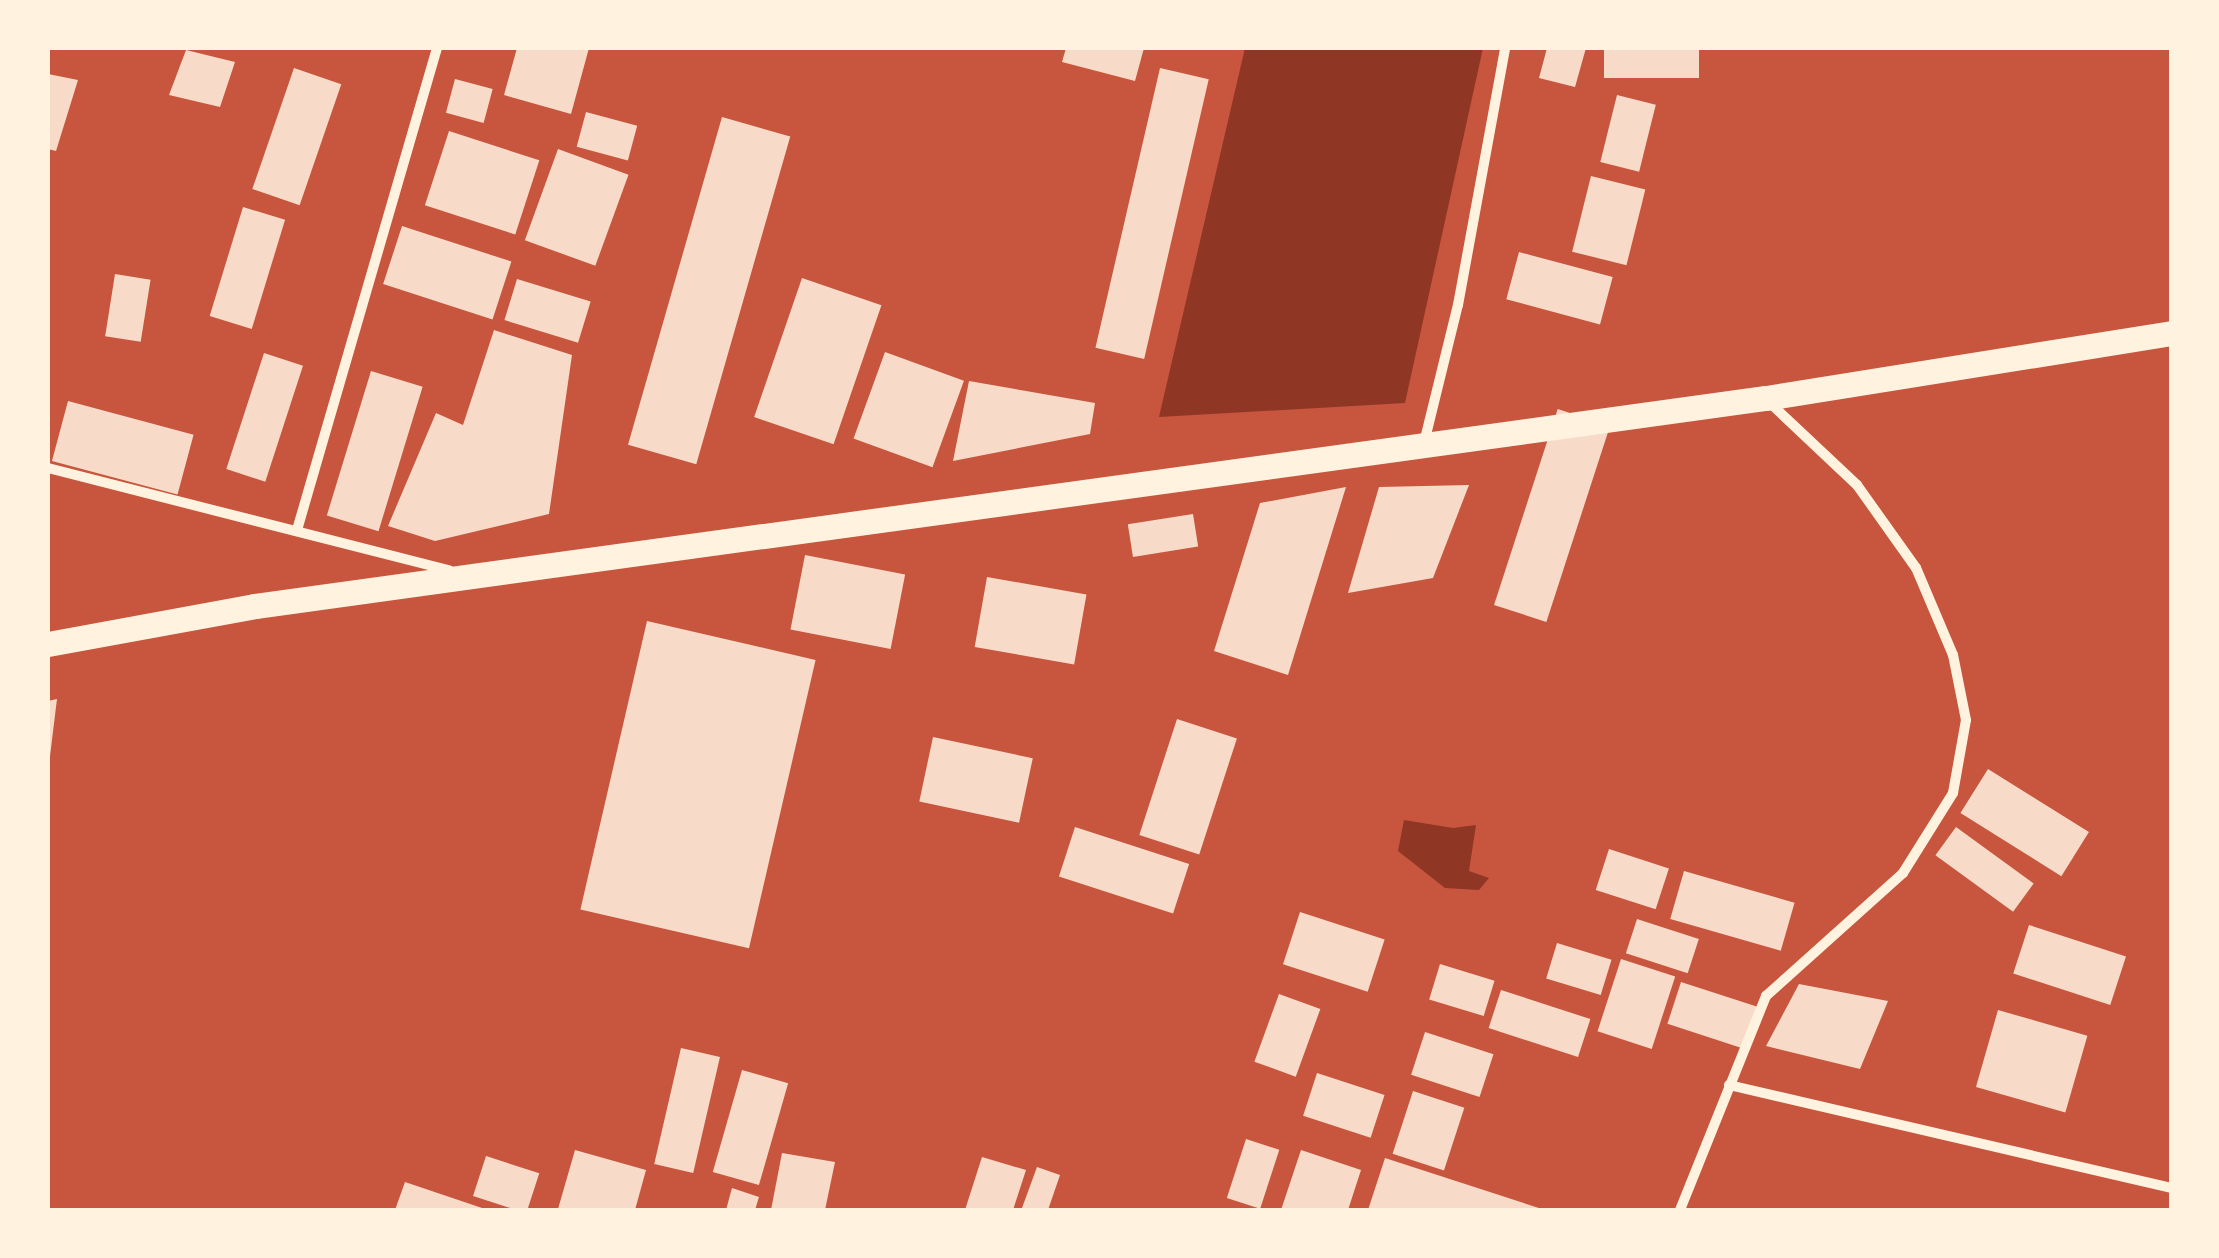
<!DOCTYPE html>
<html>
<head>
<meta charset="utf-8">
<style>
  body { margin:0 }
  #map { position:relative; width:2219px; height:1258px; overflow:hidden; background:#c8553d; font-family:Roboto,sans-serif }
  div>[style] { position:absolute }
  .water>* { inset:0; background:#8f3625 }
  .building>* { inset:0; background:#f7dbc8; transform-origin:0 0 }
  .minor>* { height:10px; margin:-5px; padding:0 5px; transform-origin:5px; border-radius:5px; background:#fff3e0 }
  .primary>* { height:25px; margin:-12.5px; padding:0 12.5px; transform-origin:12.5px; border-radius:12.5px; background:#fff3e0 }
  span { translate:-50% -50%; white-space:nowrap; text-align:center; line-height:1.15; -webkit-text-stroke:10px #fff3e0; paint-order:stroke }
  .frame { position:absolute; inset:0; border:50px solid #fff3e0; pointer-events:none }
</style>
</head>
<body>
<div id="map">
  <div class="water">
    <div style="clip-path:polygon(1245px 48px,1483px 48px,1405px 403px,1159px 417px)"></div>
    <div style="clip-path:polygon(1404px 820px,1453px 828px,1476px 825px,1469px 871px,1489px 878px,1479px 890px,1445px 888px,1398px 851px)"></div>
  </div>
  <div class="building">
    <div style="clip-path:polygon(517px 48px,589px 48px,571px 114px,504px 95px)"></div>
    <div style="clip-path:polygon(1066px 48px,1144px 48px,1135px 81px,1062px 62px)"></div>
    <div style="clip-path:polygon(1547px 48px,1586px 48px,1575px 87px,1539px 78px)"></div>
    <div style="left:1604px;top:48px;width:95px;height:30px"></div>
    <div style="clip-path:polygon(186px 50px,235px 62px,220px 107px,169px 95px)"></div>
    <div style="left:294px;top:68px;width:50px;height:128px;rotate:19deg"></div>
    <div style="left:1160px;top:68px;width:50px;height:287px;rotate:13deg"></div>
    <div style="clip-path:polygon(48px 74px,78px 80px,56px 151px,48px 149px)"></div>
    <div style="left:455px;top:79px;width:39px;height:35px;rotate:15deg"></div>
    <div style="left:1617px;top:95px;width:40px;height:69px;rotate:14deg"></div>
    <div style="left:586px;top:112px;width:53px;height:36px;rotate:15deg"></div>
    <div style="left:722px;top:117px;width:71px;height:341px;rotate:16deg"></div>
    <div style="left:449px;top:131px;width:95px;height:78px;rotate:18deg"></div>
    <div style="left:558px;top:149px;width:75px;height:97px;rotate:20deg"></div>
    <div style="left:1591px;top:176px;width:56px;height:78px;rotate:14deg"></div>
    <div style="left:243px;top:207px;width:44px;height:114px;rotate:17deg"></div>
    <div style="left:402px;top:226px;width:115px;height:61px;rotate:18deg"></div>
    <div style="left:1519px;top:252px;width:97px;height:49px;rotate:15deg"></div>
    <div style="left:115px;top:274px;width:36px;height:63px;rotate:9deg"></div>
    <div style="left:802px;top:278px;width:84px;height:147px;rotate:19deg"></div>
    <div style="left:517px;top:279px;width:77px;height:43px;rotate:17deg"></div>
    <div style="clip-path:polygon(494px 330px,572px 355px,549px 514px,435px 541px,388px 526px,436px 413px,463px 425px)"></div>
    <div style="left:885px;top:352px;width:84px;height:92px;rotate:20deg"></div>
    <div style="left:264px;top:353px;width:41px;height:122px;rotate:18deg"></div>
    <div style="left:371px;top:371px;width:54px;height:151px;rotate:17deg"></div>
    <div style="clip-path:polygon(969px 381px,1095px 403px,1090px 434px,953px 461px)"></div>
    <div style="left:68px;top:401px;width:130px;height:62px;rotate:15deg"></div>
    <div style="left:1610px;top:426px;width:206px;height:55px;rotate:108deg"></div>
    <div style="clip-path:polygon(1469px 485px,1433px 578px,1348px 593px,1379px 487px)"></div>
    <div style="clip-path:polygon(1346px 487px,1288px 675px,1214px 651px,1260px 503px)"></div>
    <div style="left:1193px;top:514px;width:33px;height:66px;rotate:81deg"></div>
    <div style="left:805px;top:555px;width:102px;height:76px;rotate:11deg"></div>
    <div style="left:987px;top:577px;width:101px;height:71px;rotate:10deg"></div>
    <div style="left:647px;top:621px;width:173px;height:296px;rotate:13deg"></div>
    <div style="clip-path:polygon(57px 699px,50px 756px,48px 756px,48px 701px)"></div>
    <div style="left:1177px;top:719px;width:63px;height:122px;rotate:18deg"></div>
    <div style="left:933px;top:737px;width:102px;height:66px;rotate:12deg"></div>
    <div style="left:1988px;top:769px;width:119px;height:52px;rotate:32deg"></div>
    <div style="left:1075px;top:827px;width:120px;height:52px;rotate:18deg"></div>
    <div style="left:1956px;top:827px;width:96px;height:35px;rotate:36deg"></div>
    <div style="left:1609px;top:849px;width:63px;height:43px;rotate:18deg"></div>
    <div style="left:1684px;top:871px;width:115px;height:50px;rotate:16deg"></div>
    <div style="left:1300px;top:912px;width:89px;height:55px;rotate:18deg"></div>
    <div style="left:1637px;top:919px;width:65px;height:36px;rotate:18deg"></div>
    <div style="left:2029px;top:925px;width:102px;height:51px;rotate:18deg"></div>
    <div style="left:1557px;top:943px;width:57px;height:37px;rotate:17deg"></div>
    <div style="left:1621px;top:959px;width:57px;height:76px;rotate:18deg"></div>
    <div style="left:1440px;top:964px;width:57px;height:37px;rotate:17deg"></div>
    <div style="left:1681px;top:982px;width:82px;height:44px;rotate:18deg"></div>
    <div style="clip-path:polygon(1799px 984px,1888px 1001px,1860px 1069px,1766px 1046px)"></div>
    <div style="left:1501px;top:990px;width:94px;height:40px;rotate:18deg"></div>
    <div style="left:1279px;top:994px;width:44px;height:72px;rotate:20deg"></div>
    <div style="left:1998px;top:1010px;width:93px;height:80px;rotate:16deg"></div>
    <div style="left:1425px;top:1032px;width:72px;height:45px;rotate:18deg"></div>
    <div style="left:681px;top:1048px;width:40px;height:119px;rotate:13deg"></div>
    <div style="left:742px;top:1070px;width:48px;height:106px;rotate:16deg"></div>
    <div style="left:1317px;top:1073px;width:71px;height:45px;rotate:18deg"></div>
    <div style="left:1413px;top:1091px;width:54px;height:66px;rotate:18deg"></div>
    <div style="left:1246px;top:1139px;width:35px;height:62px;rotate:18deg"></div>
    <div style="clip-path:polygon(575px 1150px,646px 1170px,635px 1210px,558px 1209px)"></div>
    <div style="clip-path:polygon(1301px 1150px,1361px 1170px,1348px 1210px,1281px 1210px)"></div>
    <div style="clip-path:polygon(782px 1153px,835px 1162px,825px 1210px,771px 1210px)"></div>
    <div style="left:486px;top:1156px;width:56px;height:42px;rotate:18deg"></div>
    <div style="clip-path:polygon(982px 1157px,1026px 1170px,1013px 1210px,965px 1210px)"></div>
    <div style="clip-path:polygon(1385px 1158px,1545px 1210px,1368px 1210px)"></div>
    <div style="clip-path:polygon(1037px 1167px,1060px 1175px,1048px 1210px,1022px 1208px)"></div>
    <div style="clip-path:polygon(405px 1182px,488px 1210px,395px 1210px)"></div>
    <div style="clip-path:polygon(732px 1188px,759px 1197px,755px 1210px,726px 1210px)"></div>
  </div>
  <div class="minor">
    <div style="left:1424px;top:443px;width:142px;rotate:-76.2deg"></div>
    <div style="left:1458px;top:305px;width:261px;rotate:-79.6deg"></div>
    <div style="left:48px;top:468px;width:414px;rotate:14.3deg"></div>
    <div style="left:297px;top:530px;width:502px;rotate:-73.8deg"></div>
    <div style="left:1729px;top:1085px;width:455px;rotate:13.1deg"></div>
    <div style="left:1680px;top:1210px;width:231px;rotate:-68.1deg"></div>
    <div style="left:1766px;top:996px;width:184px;rotate:-41.9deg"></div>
    <div style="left:1903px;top:873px;width:94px;rotate:-58deg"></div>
    <div style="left:1953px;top:793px;width:74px;rotate:-79.9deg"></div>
    <div style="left:1966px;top:720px;width:66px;rotate:-101.3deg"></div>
    <div style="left:1953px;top:655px;width:95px;rotate:-113deg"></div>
    <div style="left:1916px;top:568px;width:102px;rotate:-125.4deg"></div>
    <div style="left:1857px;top:485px;width:120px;rotate:-136.7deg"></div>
  </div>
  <div class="primary">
    <div style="left:48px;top:644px;width:210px;rotate:-10.4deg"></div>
    <div style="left:255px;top:606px;width:1525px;rotate:-7.84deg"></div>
    <div style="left:1766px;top:398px;width:411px;rotate:-9.1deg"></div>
  </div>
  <div class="frame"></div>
</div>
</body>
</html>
